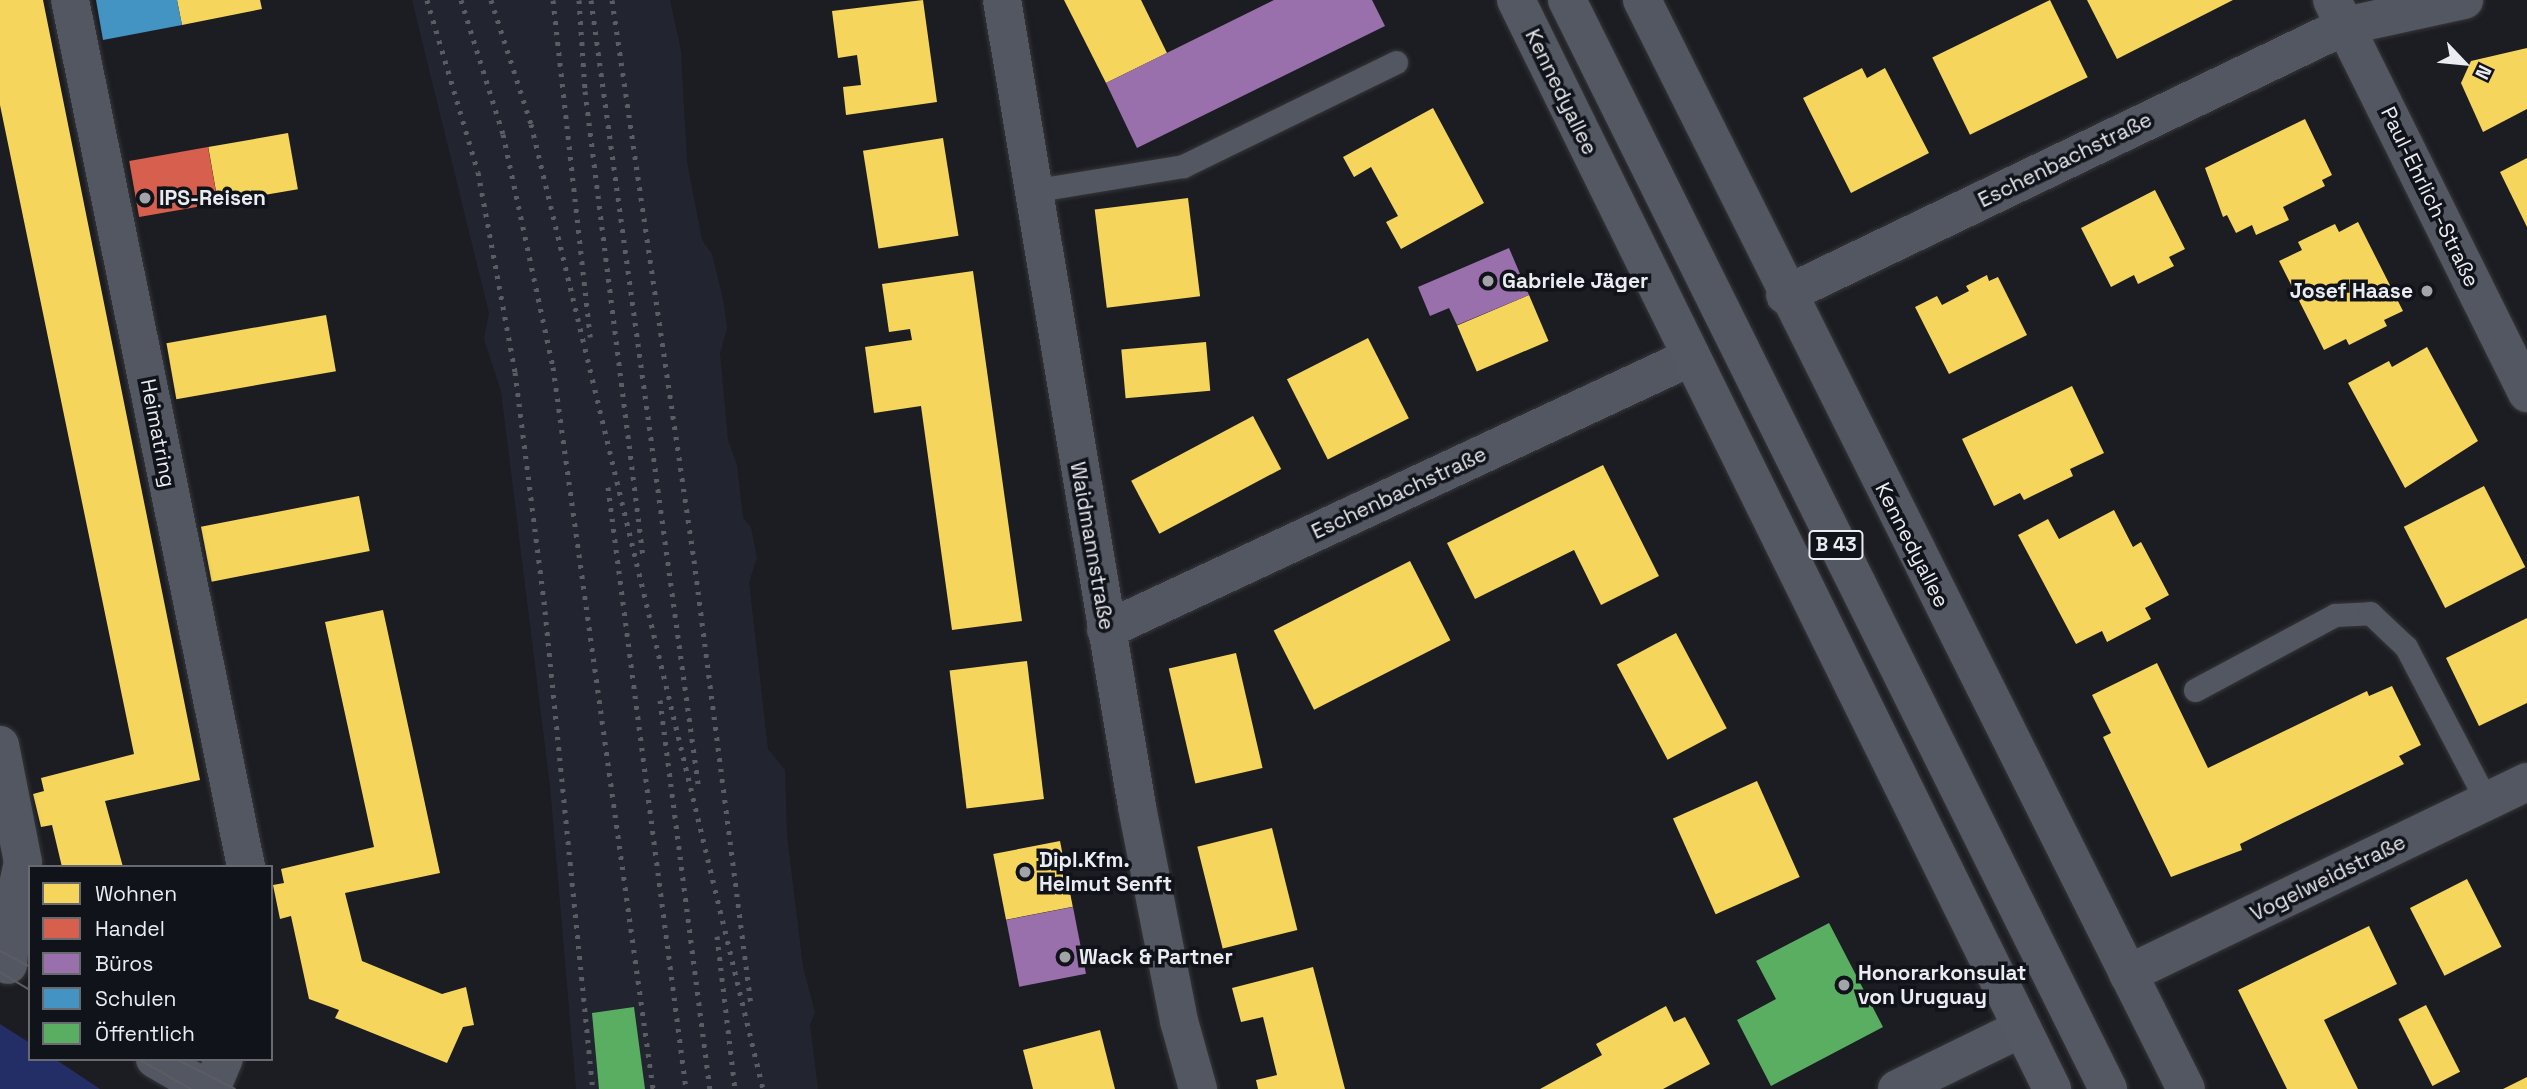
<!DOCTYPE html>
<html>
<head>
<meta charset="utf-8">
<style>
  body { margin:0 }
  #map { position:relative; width:2527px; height:1089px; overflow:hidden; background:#1c1d22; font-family:"Space Grotesk",sans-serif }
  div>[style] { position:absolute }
  .built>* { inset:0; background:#222530 }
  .green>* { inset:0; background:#222e65 }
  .homes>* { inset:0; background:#f6d55c; transform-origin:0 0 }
  .shops>* { inset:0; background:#d6604d; transform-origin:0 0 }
  .offices>* { inset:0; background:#9970ab; transform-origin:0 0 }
  .schools>* { inset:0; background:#4393c3 }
  .public>* { inset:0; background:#5aae61 }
  .roads { filter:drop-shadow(0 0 2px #36373a) drop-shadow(0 0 2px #36373a) }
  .service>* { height:23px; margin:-11.5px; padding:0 11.5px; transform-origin:11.5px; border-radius:11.5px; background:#535761 }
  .minor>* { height:38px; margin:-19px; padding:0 19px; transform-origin:19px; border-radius:19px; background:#535761 }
  .primary>* { height:38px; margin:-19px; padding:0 19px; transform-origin:19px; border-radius:19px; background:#545863 }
  .tram>* { height:2px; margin:-1px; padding:0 1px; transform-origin:1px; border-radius:1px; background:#5b5d63 }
  .rail>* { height:5px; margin-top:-2.5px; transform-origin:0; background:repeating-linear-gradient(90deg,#5b5d63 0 3.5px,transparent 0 10.5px) }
  .dots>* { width:19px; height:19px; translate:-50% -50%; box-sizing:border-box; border:4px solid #11131a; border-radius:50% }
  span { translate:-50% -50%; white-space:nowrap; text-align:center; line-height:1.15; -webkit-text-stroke:7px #11131a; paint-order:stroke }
  .shield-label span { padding:2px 5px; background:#11131a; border:2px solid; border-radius:5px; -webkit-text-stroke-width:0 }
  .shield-label { font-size:19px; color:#eaecf1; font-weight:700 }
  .street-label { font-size:21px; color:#eaecf1 }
  .poi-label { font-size:21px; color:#eaecf1; font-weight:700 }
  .left { translate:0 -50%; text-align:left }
  .right { translate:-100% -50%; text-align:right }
  .legend { position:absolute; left:28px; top:865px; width:245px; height:196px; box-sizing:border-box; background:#11131a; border:2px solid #686a70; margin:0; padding:9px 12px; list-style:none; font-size:21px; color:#eaecf1 }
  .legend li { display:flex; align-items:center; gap:14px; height:35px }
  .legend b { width:35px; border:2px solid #686a70 }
  .north { position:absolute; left:2429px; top:28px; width:70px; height:70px; -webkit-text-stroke:5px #11131a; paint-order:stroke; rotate:116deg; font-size:19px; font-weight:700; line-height:28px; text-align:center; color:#eaecf1 }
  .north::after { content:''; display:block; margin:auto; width:24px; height:32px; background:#eaecf1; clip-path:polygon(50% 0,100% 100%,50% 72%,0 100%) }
</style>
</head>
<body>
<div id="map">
  <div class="built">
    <div style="clip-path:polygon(412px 0,670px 0,681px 51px,687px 162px,702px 240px,712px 254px,724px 304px,727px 328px,720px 353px,728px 440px,737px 465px,743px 518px,751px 527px,757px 558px,749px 582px,768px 749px,785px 770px,787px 836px,803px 967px,815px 1013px,810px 1024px,818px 1089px,576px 1089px,550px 786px,501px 391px,484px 339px,489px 313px)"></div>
  </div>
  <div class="green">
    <div style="clip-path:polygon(0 1024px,30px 1043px,30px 1059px,55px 1059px,100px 1089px,0 1089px)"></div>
  </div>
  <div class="homes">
    <div style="clip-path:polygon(0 0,43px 0,200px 780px,105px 801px,123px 867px,62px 867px,52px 825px,41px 827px,33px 794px,44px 791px,41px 778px,134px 754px,0 105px)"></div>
    <div style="clip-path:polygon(177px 0,260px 0,262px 9px,182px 25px)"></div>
    <div style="clip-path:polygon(923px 0,937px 102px,846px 115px,843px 87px,861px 85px,857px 55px,838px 58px,832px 11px)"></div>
    <div style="clip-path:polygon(1064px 0,1141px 0,1167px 53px,1106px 83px)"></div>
    <div style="left:2050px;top:0;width:86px;height:131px;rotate:64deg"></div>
    <div style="clip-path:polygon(2087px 0,2233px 0,2117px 59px)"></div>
    <div style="clip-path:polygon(2527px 48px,2527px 109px,2483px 132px,2461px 83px,2471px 61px)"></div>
    <div style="clip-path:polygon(1862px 68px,1867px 78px,1885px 68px,1929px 153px,1851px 193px,1803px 98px)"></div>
    <div style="clip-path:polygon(1433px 108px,1484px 203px,1401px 249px,1386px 222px,1398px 216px,1371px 167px,1354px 177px,1343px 157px)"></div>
    <div style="clip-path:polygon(2305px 119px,2332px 175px,2322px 180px,2325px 186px,2283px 207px,2289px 220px,2256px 235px,2252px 225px,2236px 233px,2227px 215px,2223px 217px,2205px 168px)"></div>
    <div style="left:288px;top:133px;width:57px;height:81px;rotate:80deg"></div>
    <div style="left:943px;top:138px;width:99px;height:81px;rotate:81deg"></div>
    <div style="clip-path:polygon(2527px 158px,2527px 227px,2500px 172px)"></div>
    <div style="clip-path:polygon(2155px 190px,2185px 249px,2169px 257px,2174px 266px,2138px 284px,2134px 275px,2111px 287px,2081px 228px)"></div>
    <div style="left:1188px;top:198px;width:99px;height:94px;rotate:83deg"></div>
    <div style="clip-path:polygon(2358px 222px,2403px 311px,2384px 320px,2387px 326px,2349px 345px,2346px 339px,2324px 350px,2279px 261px,2302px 250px,2298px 242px,2335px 224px,2339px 232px)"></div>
    <div style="clip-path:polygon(973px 271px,1022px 621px,952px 630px,921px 406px,874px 413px,865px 347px,912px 340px,910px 329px,889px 332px,882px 284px)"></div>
    <div style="clip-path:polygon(1987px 275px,1989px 281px,1998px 277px,2027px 335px,1949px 374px,1915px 307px,1937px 296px,1942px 305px,1969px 291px,1966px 286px)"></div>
    <div style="left:1529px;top:295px;width:50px;height:78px;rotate:67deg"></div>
    <div style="left:326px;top:315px;width:57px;height:162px;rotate:80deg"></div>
    <div style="left:1368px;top:338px;width:90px;height:91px;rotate:63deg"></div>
    <div style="left:1206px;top:342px;width:49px;height:85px;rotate:85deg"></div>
    <div style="clip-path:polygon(2427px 347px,2478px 441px,2405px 488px,2348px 383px,2389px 361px,2392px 367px)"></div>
    <div style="clip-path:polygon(2072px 386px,2104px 453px,2070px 469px,2073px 476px,2024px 500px,2020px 493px,1994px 506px,1962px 439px)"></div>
    <div style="left:1253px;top:416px;width:60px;height:138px;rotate:62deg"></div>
    <div style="clip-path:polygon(1603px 465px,1659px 576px,1601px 605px,1574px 550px,1475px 599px,1447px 543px)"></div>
    <div style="left:2484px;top:486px;width:91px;height:90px;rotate:63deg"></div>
    <div style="left:359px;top:496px;width:56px;height:161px;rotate:79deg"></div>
    <div style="clip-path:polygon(2114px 510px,2133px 547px,2141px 542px,2169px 595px,2145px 608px,2151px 619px,2107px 642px,2102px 631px,2076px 644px,2018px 535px,2048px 519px,2059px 539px)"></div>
    <div style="left:1410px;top:561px;width:89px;height:153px;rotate:63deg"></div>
    <div style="clip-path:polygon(383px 610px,440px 873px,345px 893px,362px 961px,442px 994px,466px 987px,474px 1025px,463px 1027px,447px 1063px,335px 1018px,339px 1010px,309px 999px,291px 916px,280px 919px,273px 885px,284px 883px,281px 869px,374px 847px,325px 622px)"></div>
    <div style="clip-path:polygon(2527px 618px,2527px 703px,2479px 726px,2446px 658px)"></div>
    <div style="left:1676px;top:633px;width:108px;height:67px;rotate:62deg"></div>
    <div style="left:1236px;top:653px;width:118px;height:69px;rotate:77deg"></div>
    <div style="left:1027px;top:661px;width:139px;height:78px;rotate:83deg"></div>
    <div style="clip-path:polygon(2157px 663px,2208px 768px,2367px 691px,2369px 696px,2392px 686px,2421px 745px,2399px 756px,2404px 764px,2240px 844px,2242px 850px,2171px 877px,2103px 737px,2111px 733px,2092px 695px)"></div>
    <div style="left:1757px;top:781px;width:105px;height:92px;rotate:66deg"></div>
    <div style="left:1272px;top:828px;width:105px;height:77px;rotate:76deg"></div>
    <div style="left:1060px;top:841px;width:67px;height:68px;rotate:79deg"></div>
    <div style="left:2467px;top:879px;width:76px;height:64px;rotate:63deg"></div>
    <div style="clip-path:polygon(2369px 926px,2397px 984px,2324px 1020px,2358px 1089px,2287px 1089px,2238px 990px)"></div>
    <div style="clip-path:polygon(1313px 967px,1345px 1089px,1258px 1089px,1256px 1080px,1277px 1075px,1263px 1017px,1241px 1022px,1232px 988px)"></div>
    <div style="left:2426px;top:1005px;width:75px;height:31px;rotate:63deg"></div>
    <div style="clip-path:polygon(1666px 1006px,1674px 1022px,1685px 1017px,1710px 1064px,1663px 1089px,1540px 1089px,1602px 1055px,1596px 1044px)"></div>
    <div style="clip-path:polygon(1100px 1030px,1115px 1089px,1033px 1089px,1023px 1050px)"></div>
    <div style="clip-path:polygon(2527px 1077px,2527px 1089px,2503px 1089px)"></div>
  </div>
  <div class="shops">
    <div style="left:208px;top:147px;width:57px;height:80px;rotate:80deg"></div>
  </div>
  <div class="offices">
    <div style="clip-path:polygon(1274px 0,1372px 0,1385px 26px,1137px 148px,1106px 83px)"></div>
    <div style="clip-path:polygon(1509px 248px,1529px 295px,1457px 325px,1449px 308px,1430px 316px,1418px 287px)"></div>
    <div style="left:1073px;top:907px;width:68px;height:68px;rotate:79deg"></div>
  </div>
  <div class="schools">
    <div style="clip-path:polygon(96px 0,177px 0,182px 25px,103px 40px)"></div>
  </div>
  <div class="public">
    <div style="clip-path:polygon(1829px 923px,1883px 1027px,1771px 1086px,1737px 1020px,1776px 999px,1756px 961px)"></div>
    <div style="clip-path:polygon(634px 1007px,645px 1089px,599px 1089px,592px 1013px)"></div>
  </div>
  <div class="roads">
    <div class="service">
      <div style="left:1031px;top:191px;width:154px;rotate:-9.3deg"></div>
      <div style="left:1183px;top:166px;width:237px;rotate:-26deg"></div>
      <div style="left:2195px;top:690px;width:159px;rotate:-28.2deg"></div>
      <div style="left:2335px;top:615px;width:35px;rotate:-3deg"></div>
      <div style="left:2370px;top:613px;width:50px;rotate:43.4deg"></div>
      <div style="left:2406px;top:647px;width:175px;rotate:62.4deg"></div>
    </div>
    <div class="minor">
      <div style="left:70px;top:0;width:885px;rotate:78.52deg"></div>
      <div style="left:1002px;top:0;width:818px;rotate:80.5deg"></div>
      <div style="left:1137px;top:807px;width:218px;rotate:78.9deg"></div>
      <div style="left:1179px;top:1021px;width:71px;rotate:74.4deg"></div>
      <div style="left:1642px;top:0;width:1217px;rotate:63.46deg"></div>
      <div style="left:2332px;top:0;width:439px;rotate:63.6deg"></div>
      <div style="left:1785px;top:295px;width:621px;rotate:-25.66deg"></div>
      <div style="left:2345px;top:26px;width:122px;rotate:-12.3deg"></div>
      <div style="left:1106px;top:630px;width:646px;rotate:-25.02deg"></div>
      <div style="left:0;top:745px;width:119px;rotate:78.9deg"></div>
      <div style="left:23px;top:862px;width:47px;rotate:102.3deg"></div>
      <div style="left:13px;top:908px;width:57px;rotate:95deg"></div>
      <div style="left:2128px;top:974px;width:443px;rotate:-25.7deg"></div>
      <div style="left:155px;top:1059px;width:60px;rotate:30deg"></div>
      <div style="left:211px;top:1089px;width:33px;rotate:-67deg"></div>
      <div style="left:1897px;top:1089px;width:139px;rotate:-26deg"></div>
    </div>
    <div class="primary">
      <div style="left:1516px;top:0;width:1214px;rotate:63.79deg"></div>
      <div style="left:1567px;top:0;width:1216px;rotate:63.58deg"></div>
    </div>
  </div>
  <div class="tram">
    <div style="left:0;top:951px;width:34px;rotate:28deg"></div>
    <div style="left:0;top:972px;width:35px;rotate:31deg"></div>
    <div style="left:138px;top:1059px;width:61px;rotate:29.5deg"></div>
    <div style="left:176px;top:1059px;width:66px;rotate:27deg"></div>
  </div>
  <div class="rail">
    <div style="left:427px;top:0;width:179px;rotate:73.5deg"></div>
    <div style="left:478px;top:172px;width:203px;rotate:79.5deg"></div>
    <div style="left:515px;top:372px;width:241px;rotate:82.8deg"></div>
    <div style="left:545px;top:611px;width:480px;rotate:84.3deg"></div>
    <div style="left:461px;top:0;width:140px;rotate:72.6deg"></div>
    <div style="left:503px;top:134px;width:238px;rotate:77.9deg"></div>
    <div style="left:553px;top:367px;width:729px;rotate:82.11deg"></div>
    <div style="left:491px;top:0;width:130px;rotate:72.1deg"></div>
    <div style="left:531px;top:124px;width:992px;rotate:76.48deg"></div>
    <div style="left:553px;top:0;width:339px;rotate:83.7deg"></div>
    <div style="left:579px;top:0;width:91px;rotate:86.2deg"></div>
    <div style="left:585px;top:91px;width:471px;rotate:82.9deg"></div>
    <div style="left:591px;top:0;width:797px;rotate:82.22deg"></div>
    <div style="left:612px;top:0;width:566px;rotate:81.67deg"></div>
    <div style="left:694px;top:560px;width:450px;rotate:82.7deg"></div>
    <div style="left:608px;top:487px;width:607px;rotate:82.62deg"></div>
    <div style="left:660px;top:700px;width:392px;rotate:82.7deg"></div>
    <div style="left:717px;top:936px;width:154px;rotate:83.3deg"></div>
  </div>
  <div class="dots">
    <div style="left:145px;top:198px;background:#a2a4a9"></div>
    <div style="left:1488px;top:281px;background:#a2a4a9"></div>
    <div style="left:2427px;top:291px;background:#a2a4a9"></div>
    <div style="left:1025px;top:872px;background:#a2a4a9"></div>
    <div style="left:1065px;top:957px;background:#a2a4a9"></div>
    <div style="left:1844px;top:985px;background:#a2a4a9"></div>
  </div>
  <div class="shield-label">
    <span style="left:1836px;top:545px">B 43</span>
  </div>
  <div class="street-label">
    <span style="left:1561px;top:92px;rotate:64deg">Kennedyallee</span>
    <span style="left:2065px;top:160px;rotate:-26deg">Eschenbachstraße</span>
    <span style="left:2430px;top:197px;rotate:64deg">Paul-Ehrlich-Straße</span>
    <span style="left:158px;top:433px;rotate:79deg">Heimatring</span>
    <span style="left:1399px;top:493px;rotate:-25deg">Eschenbachstraße</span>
    <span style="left:1912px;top:545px;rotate:63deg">Kennedyallee</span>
    <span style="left:1092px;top:546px;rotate:80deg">Waidmannstraße</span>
    <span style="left:2328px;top:878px;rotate:-26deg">Vogelweidstraße</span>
  </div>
  <div class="poi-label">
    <span class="left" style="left:159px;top:198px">IPS-Reisen</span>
    <span class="left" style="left:1502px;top:281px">Gabriele Jäger</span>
    <span class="right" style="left:2413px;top:291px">Josef Haase</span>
    <span class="left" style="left:1039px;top:872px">Dipl.Kfm.<br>Helmut Senft</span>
    <span class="left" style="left:1079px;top:957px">Wack &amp; Partner</span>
    <span class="left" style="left:1858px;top:985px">Honorarkonsulat<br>von Uruguay</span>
  </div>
  <ul class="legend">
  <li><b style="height:19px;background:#f6d55c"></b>Wohnen</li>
  <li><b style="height:19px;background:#d6604d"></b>Handel</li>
  <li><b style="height:19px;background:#9970ab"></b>Büros</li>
  <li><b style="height:19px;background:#4393c3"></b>Schulen</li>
  <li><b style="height:19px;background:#5aae61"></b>Öffentlich</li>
  </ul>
  <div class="north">N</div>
</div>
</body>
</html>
